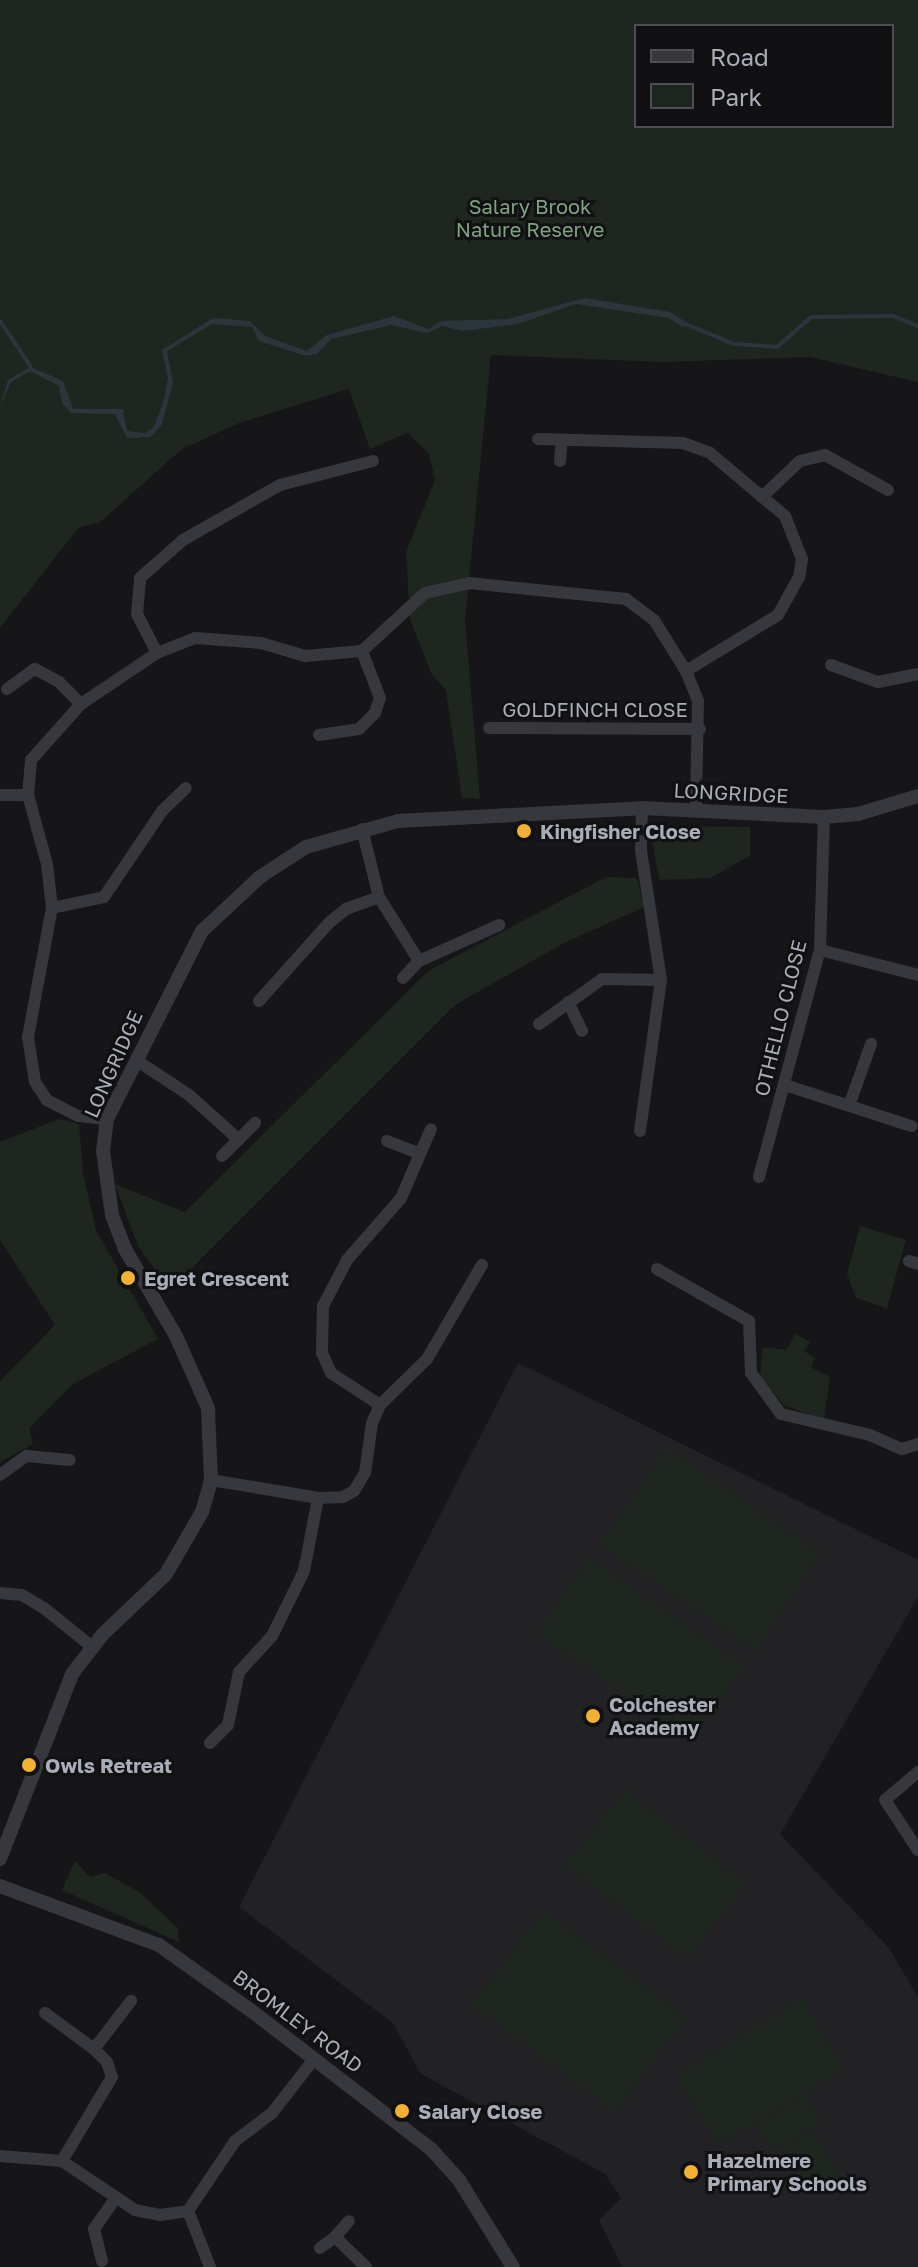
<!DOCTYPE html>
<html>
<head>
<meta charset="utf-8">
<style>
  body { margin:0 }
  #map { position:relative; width:918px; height:2267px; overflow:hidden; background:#161618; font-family:"Golos Text",sans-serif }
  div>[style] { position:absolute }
  .built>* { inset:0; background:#222225 }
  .green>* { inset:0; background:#1e261f; transform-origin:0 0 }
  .water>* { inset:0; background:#2c353c }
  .stream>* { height:4px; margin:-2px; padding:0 2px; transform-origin:2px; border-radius:2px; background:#2c353c }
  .minor>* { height:12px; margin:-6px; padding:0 6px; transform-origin:6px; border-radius:6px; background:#37383d }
  .tertiary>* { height:14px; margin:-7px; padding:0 7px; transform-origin:7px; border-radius:7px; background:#37383d }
  .dots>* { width:22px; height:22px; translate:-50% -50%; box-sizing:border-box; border:4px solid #111113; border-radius:50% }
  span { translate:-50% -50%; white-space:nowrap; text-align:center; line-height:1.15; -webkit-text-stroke:6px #111113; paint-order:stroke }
  .park-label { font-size:20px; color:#7fa381 }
  .street-label { font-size:20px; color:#a8adb8 }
  .poi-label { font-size:20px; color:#a8adb8; font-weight:700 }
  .left { translate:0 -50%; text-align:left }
  .legend { position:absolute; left:634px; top:24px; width:260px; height:104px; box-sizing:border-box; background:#111113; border:2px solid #4d4f55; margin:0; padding:10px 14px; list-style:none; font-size:24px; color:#a8adb8 }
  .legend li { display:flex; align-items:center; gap:16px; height:40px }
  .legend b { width:40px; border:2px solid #4d4f55 }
</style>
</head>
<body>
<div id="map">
  <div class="built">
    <div style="clip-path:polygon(518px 1363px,918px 1560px,918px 1597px,780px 1834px,889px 1948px,918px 1997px,918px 2267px,622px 2267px,599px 2220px,621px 2198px,605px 2174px,421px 2074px,393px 2023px,239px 1907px)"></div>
  </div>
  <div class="green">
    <div style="clip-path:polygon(evenodd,0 0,918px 0,918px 382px,810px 357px,662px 362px,491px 355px,465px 620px,480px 799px,462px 798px,446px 690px,432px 675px,410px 619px,406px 552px,435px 480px,429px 454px,407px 433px,370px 449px,349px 389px,239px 423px,182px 449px,99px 523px,79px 527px,0 628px,0 0,636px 26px,892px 26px,892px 126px,636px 126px,636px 26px)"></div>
    <div style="clip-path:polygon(661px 826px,750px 827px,750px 856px,710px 878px,659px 880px,651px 835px)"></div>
    <div style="clip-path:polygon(606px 877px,637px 878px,644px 907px,564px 943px,455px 1005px,170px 1290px,138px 1246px,115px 1184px,185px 1212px,428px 971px)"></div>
    <div style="clip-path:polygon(59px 1119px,79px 1124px,83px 1172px,96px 1230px,158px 1339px,73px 1384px,29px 1429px,33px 1444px,0 1462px,0 1381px,55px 1325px,0 1240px,0 1142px)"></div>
    <div style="clip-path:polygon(860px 1226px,906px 1240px,887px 1308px,856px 1298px,847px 1274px)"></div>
    <div style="clip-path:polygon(796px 1334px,810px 1342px,804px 1351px,815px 1358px,811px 1367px,830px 1377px,824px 1420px,784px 1405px,760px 1377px,763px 1347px,786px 1350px)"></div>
    <div style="left:665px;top:1448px;width:188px;height:117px;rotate:34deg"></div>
    <div style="left:589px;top:1558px;width:188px;height:91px;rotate:35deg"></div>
    <div style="left:625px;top:1790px;width:153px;height:95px;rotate:38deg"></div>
    <div style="clip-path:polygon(75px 1861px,90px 1877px,105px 1873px,139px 1892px,178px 1928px,179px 1942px,62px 1890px)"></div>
    <div style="left:543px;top:1911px;width:178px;height:118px;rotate:37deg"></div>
    <div style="left:802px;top:1999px;width:82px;height:147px;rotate:59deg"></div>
    <div style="left:804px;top:2096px;width:31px;height:55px;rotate:59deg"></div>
    <div style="left:812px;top:2131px;width:55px;height:32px;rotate:59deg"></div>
  </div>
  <div class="water">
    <div style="clip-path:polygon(585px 298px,670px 312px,686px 322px,683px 327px,669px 318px,576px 304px,517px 324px,463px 331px,442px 326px,427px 333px,391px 325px,331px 339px,317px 354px,306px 356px,259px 341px,252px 327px,212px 324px,167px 351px,173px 382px,162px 424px,151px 437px,127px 438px,115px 414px,71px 413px,62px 403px,59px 386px,30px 371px,11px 382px,0 407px,8px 380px,31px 367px,63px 381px,73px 409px,123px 409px,127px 431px,145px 433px,154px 427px,164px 400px,168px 378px,162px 350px,213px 318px,250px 321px,265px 336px,307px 351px,327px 335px,394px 316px,428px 329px,441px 321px,508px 319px)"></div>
  </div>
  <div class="stream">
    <div style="left:0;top:321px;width:55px;rotate:56deg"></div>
    <div style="left:683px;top:323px;width:55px;rotate:22.4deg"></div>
    <div style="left:734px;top:344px;width:43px;rotate:4deg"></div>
    <div style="left:777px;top:347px;width:45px;rotate:-41.4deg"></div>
    <div style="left:811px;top:317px;width:82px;rotate:-0.7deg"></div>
    <div style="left:893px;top:316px;width:27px;rotate:22deg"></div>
  </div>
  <div class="minor">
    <div style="left:538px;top:439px;width:145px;rotate:1.6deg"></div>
    <div style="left:683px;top:443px;width:29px;rotate:20deg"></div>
    <div style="left:710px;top:453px;width:98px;rotate:40deg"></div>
    <div style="left:785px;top:516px;width:46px;rotate:68.4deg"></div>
    <div style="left:802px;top:559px;width:18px;rotate:99deg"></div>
    <div style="left:799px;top:577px;width:43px;rotate:118.9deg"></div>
    <div style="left:778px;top:615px;width:108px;rotate:148.7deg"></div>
    <div style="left:560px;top:461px;width:21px;rotate:-85deg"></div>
    <div style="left:763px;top:496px;width:51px;rotate:-43.4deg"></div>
    <div style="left:800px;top:461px;width:26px;rotate:-13deg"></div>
    <div style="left:825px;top:455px;width:72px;rotate:29.1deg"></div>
    <div style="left:157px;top:653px;width:44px;rotate:-117.1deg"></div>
    <div style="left:137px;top:614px;width:36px;rotate:-85deg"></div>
    <div style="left:140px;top:578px;width:57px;rotate:-41.5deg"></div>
    <div style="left:183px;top:540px;width:112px;rotate:-29.6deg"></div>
    <div style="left:280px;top:485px;width:96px;rotate:-14.5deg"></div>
    <div style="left:831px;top:665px;width:50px;rotate:19.9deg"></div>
    <div style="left:878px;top:682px;width:41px;rotate:-11.3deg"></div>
    <div style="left:7px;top:689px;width:34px;rotate:-36deg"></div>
    <div style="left:35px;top:669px;width:27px;rotate:28deg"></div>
    <div style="left:59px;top:682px;width:31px;rotate:45deg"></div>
    <div style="left:489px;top:728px;width:211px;rotate:0.3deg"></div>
    <div style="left:319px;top:735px;width:40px;rotate:-8.5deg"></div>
    <div style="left:359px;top:729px;width:23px;rotate:-45deg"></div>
    <div style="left:375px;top:713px;width:16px;rotate:-72deg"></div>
    <div style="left:380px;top:698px;width:50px;rotate:-111deg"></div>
    <div style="left:0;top:795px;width:28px"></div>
    <div style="left:362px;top:829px;width:70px;rotate:76deg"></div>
    <div style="left:379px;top:897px;width:75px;rotate:58deg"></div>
    <div style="left:419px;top:961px;width:88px;rotate:-24.2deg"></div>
    <div style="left:52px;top:908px;width:53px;rotate:-11.9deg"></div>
    <div style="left:104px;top:897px;width:104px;rotate:-56deg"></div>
    <div style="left:162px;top:811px;width:33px;rotate:-44deg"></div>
    <div style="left:820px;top:950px;width:101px;rotate:14.3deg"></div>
    <div style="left:403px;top:978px;width:23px;rotate:-47deg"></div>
    <div style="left:259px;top:1001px;width:106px;rotate:-48.1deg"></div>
    <div style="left:330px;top:922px;width:21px;rotate:-39deg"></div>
    <div style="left:346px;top:909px;width:35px;rotate:-20deg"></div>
    <div style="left:568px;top:1002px;width:32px;rotate:64deg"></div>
    <div style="left:539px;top:1024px;width:77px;rotate:-35.5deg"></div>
    <div style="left:602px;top:979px;width:59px;rotate:1deg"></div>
    <div style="left:136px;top:1060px;width:64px;rotate:33.4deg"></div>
    <div style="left:189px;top:1095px;width:67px;rotate:42deg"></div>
    <div style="left:785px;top:1085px;width:133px;rotate:18deg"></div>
    <div style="left:850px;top:1103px;width:63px;rotate:-70.4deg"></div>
    <div style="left:107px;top:1119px;width:29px;rotate:-174deg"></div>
    <div style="left:78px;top:1116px;width:35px;rotate:-153deg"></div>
    <div style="left:47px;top:1100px;width:22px;rotate:-124deg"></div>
    <div style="left:35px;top:1082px;width:46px;rotate:-98.8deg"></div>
    <div style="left:28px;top:1037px;width:131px;rotate:-79.5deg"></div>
    <div style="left:52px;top:908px;width:44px;rotate:-96.5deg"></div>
    <div style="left:47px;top:864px;width:72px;rotate:-105.4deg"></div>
    <div style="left:28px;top:795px;width:35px;rotate:-85deg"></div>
    <div style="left:31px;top:760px;width:75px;rotate:-48.2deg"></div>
    <div style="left:81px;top:704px;width:92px;rotate:-33.9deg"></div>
    <div style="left:157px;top:653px;width:41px;rotate:-21.5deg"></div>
    <div style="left:195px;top:638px;width:66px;rotate:4.3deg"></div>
    <div style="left:261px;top:643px;width:46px;rotate:16.5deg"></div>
    <div style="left:305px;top:656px;width:57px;rotate:-5deg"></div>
    <div style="left:362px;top:651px;width:86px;rotate:-42.6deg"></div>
    <div style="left:425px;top:593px;width:45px;rotate:-12.8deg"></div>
    <div style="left:469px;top:583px;width:158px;rotate:5.8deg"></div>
    <div style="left:626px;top:599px;width:35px;rotate:37deg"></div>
    <div style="left:654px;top:620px;width:60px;rotate:57.9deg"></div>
    <div style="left:686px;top:671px;width:32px;rotate:68deg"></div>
    <div style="left:698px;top:701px;width:109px;rotate:91.1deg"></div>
    <div style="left:640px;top:1131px;width:152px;rotate:-82.1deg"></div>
    <div style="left:661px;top:980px;width:131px;rotate:-98.8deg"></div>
    <div style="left:641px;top:851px;width:43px;rotate:-88.7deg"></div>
    <div style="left:387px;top:1141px;width:33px;rotate:21deg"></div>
    <div style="left:222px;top:1156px;width:47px;rotate:-45deg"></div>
    <div style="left:759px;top:1177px;width:235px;rotate:-75deg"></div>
    <div style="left:820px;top:950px;width:133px;rotate:-88.3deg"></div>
    <div style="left:909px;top:1261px;width:9px;rotate:18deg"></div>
    <div style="left:657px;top:1269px;width:106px;rotate:29.5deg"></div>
    <div style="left:749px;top:1321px;width:52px;rotate:87.8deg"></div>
    <div style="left:751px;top:1373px;width:51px;rotate:53.8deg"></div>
    <div style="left:781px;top:1414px;width:91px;rotate:13.3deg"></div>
    <div style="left:870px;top:1435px;width:35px;rotate:24deg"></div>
    <div style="left:902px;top:1449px;width:17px;rotate:-17deg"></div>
    <div style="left:380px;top:1405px;width:59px;rotate:-146.9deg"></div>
    <div style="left:331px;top:1373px;width:22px;rotate:-114deg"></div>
    <div style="left:322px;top:1353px;width:47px;rotate:-88.8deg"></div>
    <div style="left:323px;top:1306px;width:52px;rotate:-62.4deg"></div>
    <div style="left:347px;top:1260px;width:82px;rotate:-48.9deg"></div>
    <div style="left:401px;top:1198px;width:75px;rotate:-66.5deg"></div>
    <div style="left:0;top:1475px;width:32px;rotate:-36deg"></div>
    <div style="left:26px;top:1456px;width:44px;rotate:5.2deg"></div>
    <div style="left:211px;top:1480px;width:109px;rotate:9.5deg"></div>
    <div style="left:318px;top:1498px;width:25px;rotate:-2deg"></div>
    <div style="left:343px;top:1497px;width:13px;rotate:-29deg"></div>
    <div style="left:354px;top:1491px;width:21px;rotate:-59deg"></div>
    <div style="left:365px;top:1473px;width:50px;rotate:-82deg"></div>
    <div style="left:372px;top:1423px;width:20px;rotate:-66deg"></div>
    <div style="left:380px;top:1405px;width:66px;rotate:-44.4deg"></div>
    <div style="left:427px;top:1359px;width:109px;rotate:-59.7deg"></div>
    <div style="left:0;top:1593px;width:22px;rotate:5deg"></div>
    <div style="left:22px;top:1595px;width:26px;rotate:31deg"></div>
    <div style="left:44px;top:1608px;width:60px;rotate:39deg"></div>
    <div style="left:210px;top:1743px;width:25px;rotate:-45deg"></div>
    <div style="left:228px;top:1725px;width:54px;rotate:-78.3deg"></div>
    <div style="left:239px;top:1672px;width:49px;rotate:-47.5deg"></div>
    <div style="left:272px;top:1636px;width:72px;rotate:-63.8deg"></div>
    <div style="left:304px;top:1571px;width:74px;rotate:-79.1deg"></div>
    <div style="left:918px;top:1772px;width:43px;rotate:139.7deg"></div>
    <div style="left:885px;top:1800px;width:60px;rotate:56.6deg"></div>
    <div style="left:45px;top:2013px;width:61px;rotate:36.3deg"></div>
    <div style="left:94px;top:2049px;width:18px;rotate:45deg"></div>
    <div style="left:107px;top:2062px;width:16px;rotate:72deg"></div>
    <div style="left:112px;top:2077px;width:98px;rotate:120.8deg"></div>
    <div style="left:94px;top:2049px;width:61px;rotate:-52.4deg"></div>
    <div style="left:0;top:2156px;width:62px;rotate:4.6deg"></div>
    <div style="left:62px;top:2161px;width:88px;rotate:33.9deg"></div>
    <div style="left:135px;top:2210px;width:25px;rotate:11deg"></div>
    <div style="left:160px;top:2215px;width:28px;rotate:-8deg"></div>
    <div style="left:335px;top:2237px;width:21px;rotate:-49deg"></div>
    <div style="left:320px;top:2248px;width:19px;rotate:-36deg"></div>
    <div style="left:335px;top:2237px;width:43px;rotate:44.1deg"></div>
    <div style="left:102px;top:2261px;width:33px;rotate:-104deg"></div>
    <div style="left:94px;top:2229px;width:39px;rotate:-55deg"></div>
    <div style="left:210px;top:2267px;width:60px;rotate:-111.4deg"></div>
    <div style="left:188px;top:2211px;width:84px;rotate:-56.1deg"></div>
    <div style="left:235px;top:2141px;width:46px;rotate:-37.1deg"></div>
    <div style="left:272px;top:2113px;width:68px;rotate:-52.1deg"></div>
  </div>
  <div class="tertiary">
    <div style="left:0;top:1859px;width:199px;rotate:-68.7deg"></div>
    <div style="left:72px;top:1674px;width:49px;rotate:-52.4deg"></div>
    <div style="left:102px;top:1635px;width:88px;rotate:-43.6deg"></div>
    <div style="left:166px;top:1574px;width:72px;rotate:-59.9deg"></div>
    <div style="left:202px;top:1512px;width:33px;rotate:-74deg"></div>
    <div style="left:211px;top:1480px;width:72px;rotate:-92.4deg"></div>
    <div style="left:208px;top:1408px;width:79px;rotate:-114deg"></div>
    <div style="left:176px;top:1336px;width:101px;rotate:-120.4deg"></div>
    <div style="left:125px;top:1249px;width:36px;rotate:-111deg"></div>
    <div style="left:112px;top:1215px;width:65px;rotate:-98deg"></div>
    <div style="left:103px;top:1151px;width:32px;rotate:-83deg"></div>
    <div style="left:107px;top:1119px;width:211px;rotate:-63.2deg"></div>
    <div style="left:202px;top:931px;width:79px;rotate:-43deg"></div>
    <div style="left:260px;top:877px;width:55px;rotate:-33.1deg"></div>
    <div style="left:306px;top:847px;width:96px;rotate:-15.8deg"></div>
    <div style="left:398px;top:821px;width:244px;rotate:-3deg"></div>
    <div style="left:642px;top:808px;width:182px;rotate:2.8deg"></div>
    <div style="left:824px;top:817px;width:34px;rotate:-5deg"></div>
    <div style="left:858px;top:814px;width:63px;rotate:-16.7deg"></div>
    <div style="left:0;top:1886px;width:170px;rotate:20.4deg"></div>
    <div style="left:159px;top:1945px;width:115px;rotate:35.5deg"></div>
    <div style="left:253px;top:2012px;width:225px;rotate:37.6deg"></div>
    <div style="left:431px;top:2149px;width:42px;rotate:47.9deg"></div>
    <div style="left:459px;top:2180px;width:102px;rotate:58.2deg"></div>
  </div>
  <div class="dots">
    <div style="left:524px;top:831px;background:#f2b134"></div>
    <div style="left:128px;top:1278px;background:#f2b134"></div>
    <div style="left:593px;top:1716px;background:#f2b134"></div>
    <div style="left:29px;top:1765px;background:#f2b134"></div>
    <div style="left:402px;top:2111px;background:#f2b134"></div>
    <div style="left:691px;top:2172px;background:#f2b134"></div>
  </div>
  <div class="park-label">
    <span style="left:530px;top:218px">Salary Brook<br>Nature Reserve</span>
  </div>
  <div class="street-label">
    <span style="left:595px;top:709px">GOLDFINCH CLOSE</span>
    <span style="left:731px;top:793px;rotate:3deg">LONGRIDGE</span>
    <span style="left:780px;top:1018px;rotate:-76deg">OTHELLO CLOSE</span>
    <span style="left:113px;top:1064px;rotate:-66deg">LONGRIDGE</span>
    <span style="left:298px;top:2021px;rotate:37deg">BROMLEY ROAD</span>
  </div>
  <div class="poi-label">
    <span class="left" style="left:540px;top:831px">Kingfisher Close</span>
    <span class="left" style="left:144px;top:1278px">Egret Crescent</span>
    <span class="left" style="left:609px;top:1716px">Colchester<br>Academy</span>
    <span class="left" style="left:45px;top:1765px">Owls Retreat</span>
    <span class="left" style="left:418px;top:2111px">Salary Close</span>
    <span class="left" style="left:707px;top:2172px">Hazelmere<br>Primary Schools</span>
  </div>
  <ul class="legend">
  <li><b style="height:10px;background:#37383d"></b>Road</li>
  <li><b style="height:22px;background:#1e261f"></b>Park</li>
  </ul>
</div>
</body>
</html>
